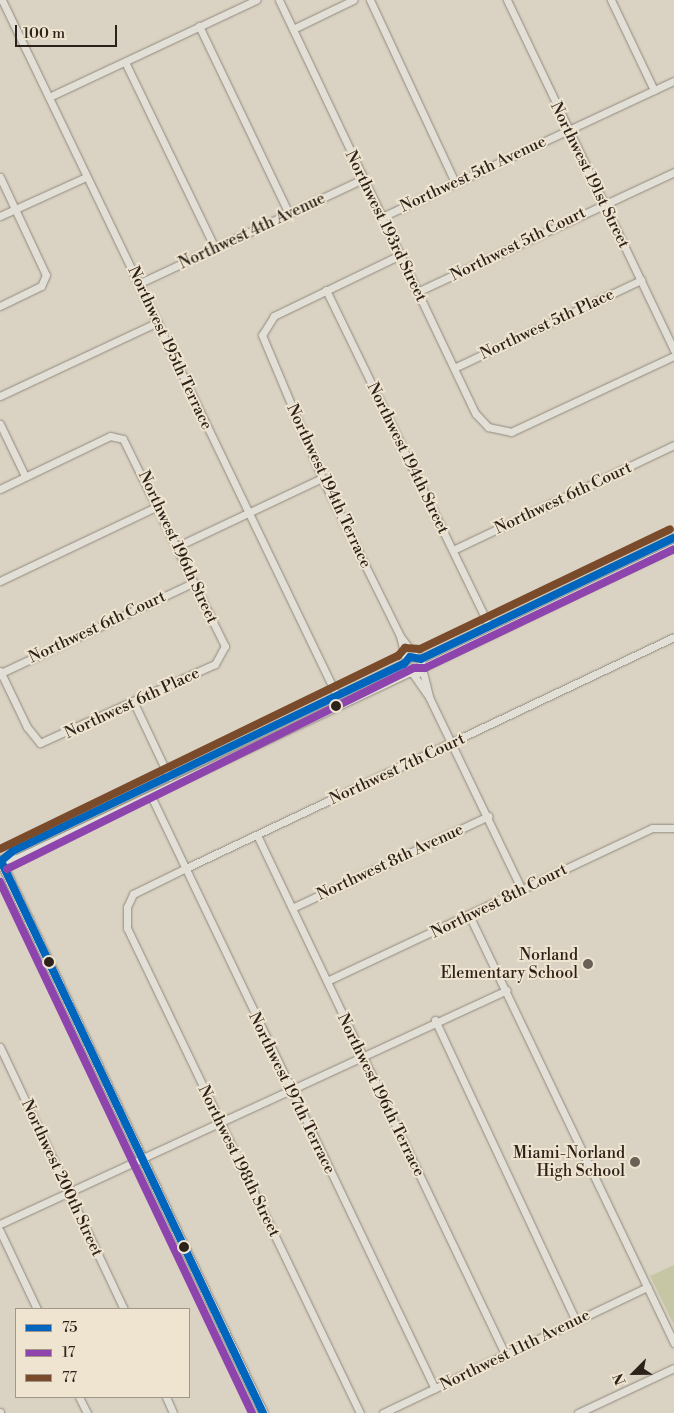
<!DOCTYPE html>
<html>
<head>
<meta charset="utf-8">
<style>
  body { margin:0 }
  #map { position:relative; width:674px; height:1413px; overflow:hidden; background:#dad2c2; font-family:"Libre Bodoni",serif }
  div>[style] { position:absolute }
  .green>* { inset:0; background:#c6c6a5 }
  .roads { filter:drop-shadow(0 0 1px #90897f) drop-shadow(0 0 1px #90897f) }
  .minor>* { height:7px; margin:-3.5px; padding:0 3.5px; transform-origin:3.5px; border-radius:3.5px; background:#e2dfd6 }
  .major>* { height:9px; margin:-4.5px; padding:0 4.5px; transform-origin:4.5px; border-radius:4.5px; background:#ddd9d0 }
  .bus-1>* { height:8px; margin:-4px; padding:0 4px; transform-origin:4px; border-radius:4px; background:#0065bd }
  .bus-2>* { height:8px; margin:-4px; padding:0 4px; transform-origin:4px; border-radius:4px; background:#8e44ad }
  .bus-3>* { height:8px; margin:-4px; padding:0 4px; transform-origin:4px; border-radius:4px; background:#7a4b2a }
  .dots>* { width:14px; height:14px; translate:-50% -50%; box-sizing:border-box; border:2px solid #eee4d0; border-radius:50% }
  span { translate:-50% -50%; white-space:nowrap; text-align:center; line-height:1.15; -webkit-text-stroke:4px #eee4d0; paint-order:stroke }
  .street-label { font-size:16px; color:#2d221a }
  .poi-label { font-size:16px; color:#2d221a }
  .right { translate:-100% -50%; text-align:right }
  .legend { position:absolute; left:15px; top:1308px; width:175px; height:90px; box-sizing:border-box; background:#eee4d0; border:1px solid #a19687; margin:0; padding:6px 9px; list-style:none; font-size:15px; color:#2d221a }
  .legend li { display:flex; align-items:center; gap:10px; height:25px }
  .legend b { width:25px; border:1px solid #a19687 }
  .north { position:absolute; left:609px; top:1348px; width:50px; height:50px; -webkit-text-stroke:4px #eee4d0; paint-order:stroke; rotate:247deg; font-size:14px; font-weight:700; line-height:20px; text-align:center; color:#2d221a }
  .north::after { content:''; display:block; margin:auto; width:18px; height:22px; background:#2d221a; clip-path:polygon(50% 0,100% 100%,50% 72%,0 100%) }
  .scale { position:absolute; left:15px; top:25px; width:102px; height:22px; box-sizing:border-box; border:2px solid #2d221a; border-top:0; padding-left:6px; font-size:15px; line-height:18px; white-space:nowrap; color:#2d221a; -webkit-text-stroke:4px #eee4d0; paint-order:stroke }
</style>
</head>
<body>
<div id="map">
  <div class="green">
    <div style="clip-path:polygon(674px 1265px,674px 1325px,650px 1276px)"></div>
  </div>
  <div class="roads">
    <div class="minor">
      <div style="left:2px;top:0;width:772px;rotate:64.3deg"></div>
      <div style="left:279px;top:0;width:458px;rotate:64.6deg"></div>
      <div style="left:476px;top:414px;width:18px;rotate:47deg"></div>
      <div style="left:488px;top:427px;width:24px;rotate:12deg"></div>
      <div style="left:511px;top:432px;width:180px;rotate:-25deg"></div>
      <div style="left:370px;top:0;width:201px;rotate:65deg"></div>
      <div style="left:507px;top:0;width:388px;rotate:64.5deg"></div>
      <div style="left:611px;top:0;width:100px;rotate:64.5deg"></div>
      <div style="left:199px;top:26px;width:208px;rotate:64.4deg"></div>
      <div style="left:293px;top:29px;width:67px;rotate:-25.8deg"></div>
      <div style="left:125px;top:62px;width:207px;rotate:64.2deg"></div>
      <div style="left:49px;top:97px;width:229px;rotate:-25.1deg"></div>
      <div style="left:0;top:177px;width:108px;rotate:64.9deg"></div>
      <div style="left:46px;top:275px;width:12px;rotate:114deg"></div>
      <div style="left:41px;top:286px;width:46px;rotate:154deg"></div>
      <div style="left:0;top:216px;width:94px;rotate:-24.4deg"></div>
      <div style="left:382px;top:217px;width:322px;rotate:-25deg"></div>
      <div style="left:400px;top:255px;width:140px;rotate:154.2deg"></div>
      <div style="left:274px;top:316px;width:22px;rotate:122deg"></div>
      <div style="left:262px;top:335px;width:155px;rotate:67.2deg"></div>
      <div style="left:322px;top:478px;width:176px;rotate:63.7deg"></div>
      <div style="left:400px;top:636px;width:25px;rotate:53deg"></div>
      <div style="left:140px;top:283px;width:246px;rotate:-25deg"></div>
      <div style="left:326px;top:290px;width:373px;rotate:64.1deg"></div>
      <div style="left:417px;top:292px;width:284px;rotate:-25deg"></div>
      <div style="left:454px;top:368px;width:207px;rotate:-25.2deg"></div>
      <div style="left:0;top:396px;width:174px;rotate:-25.1deg"></div>
      <div style="left:0;top:424px;width:58px;rotate:64.3deg"></div>
      <div style="left:0;top:489px;width:122px;rotate:-25.7deg"></div>
      <div style="left:110px;top:436px;width:13px;rotate:13deg"></div>
      <div style="left:123px;top:439px;width:231px;rotate:63.8deg"></div>
      <div style="left:225px;top:646px;width:21px;rotate:119deg"></div>
      <div style="left:215px;top:664px;width:192px;rotate:155.7deg"></div>
      <div style="left:40px;top:743px;width:21px;rotate:-129deg"></div>
      <div style="left:27px;top:727px;width:62px;rotate:-115.7deg"></div>
      <div style="left:178px;top:546px;width:159px;rotate:-25.3deg"></div>
      <div style="left:453px;top:550px;width:245px;rotate:-25.4deg"></div>
      <div style="left:0;top:581px;width:175px;rotate:-25.4deg"></div>
      <div style="left:400px;top:636px;width:25px;rotate:76deg"></div>
      <div style="left:421px;top:659px;width:280px;rotate:-25.6deg"></div>
      <div style="left:422px;top:668px;width:30px;rotate:76deg"></div>
      <div style="left:429px;top:697px;width:214px;rotate:64.3deg"></div>
      <div style="left:1px;top:673px;width:213px;rotate:-25.2deg"></div>
      <div style="left:413px;top:674px;width:28px;rotate:55deg"></div>
      <div style="left:134px;top:703px;width:82px;rotate:64.7deg"></div>
      <div style="left:151px;top:796px;width:657px;rotate:64.41deg"></div>
      <div style="left:257px;top:835px;width:575px;rotate:64.46deg"></div>
      <div style="left:0;top:861px;width:17px;rotate:-10deg"></div>
      <div style="left:17px;top:858px;width:433px;rotate:-25.3deg"></div>
      <div style="left:409px;top:673px;width:9px"></div>
      <div style="left:418px;top:673px;width:8px;rotate:-50deg"></div>
      <div style="left:423px;top:667px;width:278px;rotate:-25.6deg"></div>
      <div style="left:1px;top:861px;width:16px;rotate:-40deg"></div>
      <div style="left:13px;top:851px;width:433px;rotate:-25.6deg"></div>
      <div style="left:404px;top:664px;width:9px;rotate:-49deg"></div>
      <div style="left:410px;top:657px;width:9px;rotate:6deg"></div>
      <div style="left:419px;top:658px;width:10px;rotate:66deg"></div>
      <div style="left:292px;top:908px;width:217px;rotate:-25.1deg"></div>
      <div style="left:469px;top:915px;width:475px;rotate:64.4deg"></div>
      <div style="left:327px;top:981px;width:359px;rotate:-25.2deg"></div>
      <div style="left:652px;top:828px;width:22px"></div>
      <div style="left:435px;top:1020px;width:332px;rotate:64.9deg"></div>
      <div style="left:0;top:1047px;width:290px;rotate:64.7deg"></div>
      <div style="left:0;top:1224px;width:558px;rotate:-24.78deg"></div>
      <div style="left:0;top:1231px;width:86px;rotate:64.6deg"></div>
      <div style="left:79px;top:1397px;width:18px;rotate:63deg"></div>
      <div style="left:166px;top:1397px;width:17px;rotate:66deg"></div>
      <div style="left:0;top:1412px;width:1px;rotate:90deg"></div>
      <div style="left:360px;top:1413px;width:538px;rotate:-115.66deg"></div>
      <div style="left:127px;top:928px;width:21px;rotate:-90deg"></div>
      <div style="left:127px;top:907px;width:14px;rotate:-65deg"></div>
      <div style="left:133px;top:894px;width:57px;rotate:-26.1deg"></div>
      <div style="left:184px;top:869px;width:542px;rotate:-25.34deg"></div>
      <div style="left:383px;top:1413px;width:293px;rotate:-25.5deg"></div>
      <div style="left:578px;top:1413px;width:106px;rotate:-25.1deg"></div>
    </div>
    <div class="major">
      <div style="left:0;top:860px;width:612px;rotate:64.56deg"></div>
    </div>
  </div>
  <div class="bus-1">
    <div style="left:1px;top:861px;width:16px;rotate:-40deg"></div>
    <div style="left:13px;top:851px;width:433px;rotate:-25.6deg"></div>
    <div style="left:404px;top:664px;width:9px;rotate:-49deg"></div>
    <div style="left:410px;top:657px;width:11px;rotate:10deg"></div>
    <div style="left:421px;top:659px;width:280px;rotate:-25.6deg"></div>
    <div style="left:1px;top:861px;width:611px;rotate:64.61deg"></div>
  </div>
  <div class="bus-2">
    <div style="left:7px;top:869px;width:454px;rotate:-26.3deg"></div>
    <div style="left:414px;top:668px;width:11px"></div>
    <div style="left:425px;top:668px;width:276px;rotate:-25.5deg"></div>
    <div style="left:0;top:882px;width:588px;rotate:64.61deg"></div>
  </div>
  <div class="bus-3">
    <div style="left:0;top:849px;width:442px;rotate:-25.9deg"></div>
    <div style="left:398px;top:656px;width:11px;rotate:-49deg"></div>
    <div style="left:405px;top:648px;width:15px;rotate:4deg"></div>
    <div style="left:420px;top:649px;width:277px;rotate:-25.6deg"></div>
  </div>
  <div class="dots">
    <div style="left:336px;top:706px;background:#2d221a"></div>
    <div style="left:49px;top:962px;background:#2d221a"></div>
    <div style="left:588px;top:964px;background:#6a6055"></div>
    <div style="left:635px;top:1162px;background:#6a6055"></div>
    <div style="left:184px;top:1247px;background:#2d221a"></div>
  </div>
  <div class="street-label">
    <span style="left:473px;top:174px;rotate:-25deg">Northwest 5th Avenue</span>
    <span style="left:590px;top:175px;rotate:64deg">Northwest 191st Street</span>
    <span style="left:386px;top:226px;rotate:64deg">Northwest 193rd Street</span>
    <span style="left:252px;top:231px;rotate:-25deg">Northwest 4th Avenue</span>
    <span style="left:518px;top:244px;rotate:-26deg">Northwest 5th Court</span>
    <span style="left:547px;top:324px;rotate:-25deg">Northwest 5th Place</span>
    <span style="left:170px;top:348px;rotate:65deg">Northwest 195th Terrace</span>
    <span style="left:408px;top:458px;rotate:64deg">Northwest 194th Street</span>
    <span style="left:329px;top:486px;rotate:65deg">Northwest 194th Terrace</span>
    <span style="left:563px;top:498px;rotate:-25deg">Northwest 6th Court</span>
    <span style="left:178px;top:547px;rotate:65deg">Northwest 196th Street</span>
    <span style="left:97px;top:627px;rotate:-25deg">Northwest 6th Court</span>
    <span style="left:132px;top:703px;rotate:-25deg">Northwest 6th Place</span>
    <span style="left:397px;top:769px;rotate:-25deg">Northwest 7th Court</span>
    <span style="left:390px;top:862px;rotate:-25deg">Northwest 8th Avenue</span>
    <span style="left:499px;top:901px;rotate:-26deg">Northwest 8th Court</span>
    <span style="left:292px;top:1093px;rotate:64deg">Northwest 197th Terrace</span>
    <span style="left:381px;top:1095px;rotate:64deg">Northwest 196th Terrace</span>
    <span style="left:239px;top:1161px;rotate:64deg">Northwest 198th Street</span>
    <span style="left:62px;top:1178px;rotate:65deg">Northwest 200th Street</span>
    <span style="left:515px;top:1350px;rotate:-26deg">Northwest 11th Avenue</span>
  </div>
  <div class="poi-label">
    <span class="right" style="left:578px;top:964px">Norland<br>Elementary School</span>
    <span class="right" style="left:625px;top:1162px">Miami-Norland<br>High School</span>
  </div>
  <ul class="legend">
  <li><b style="height:6px;background:#0065bd"></b>75</li>
  <li><b style="height:6px;background:#8e44ad"></b>17</li>
  <li><b style="height:6px;background:#7a4b2a"></b>77</li>
  </ul>
  <div class="north">N</div>
  <div class="scale">100 m</div>
</div>
</body>
</html>
